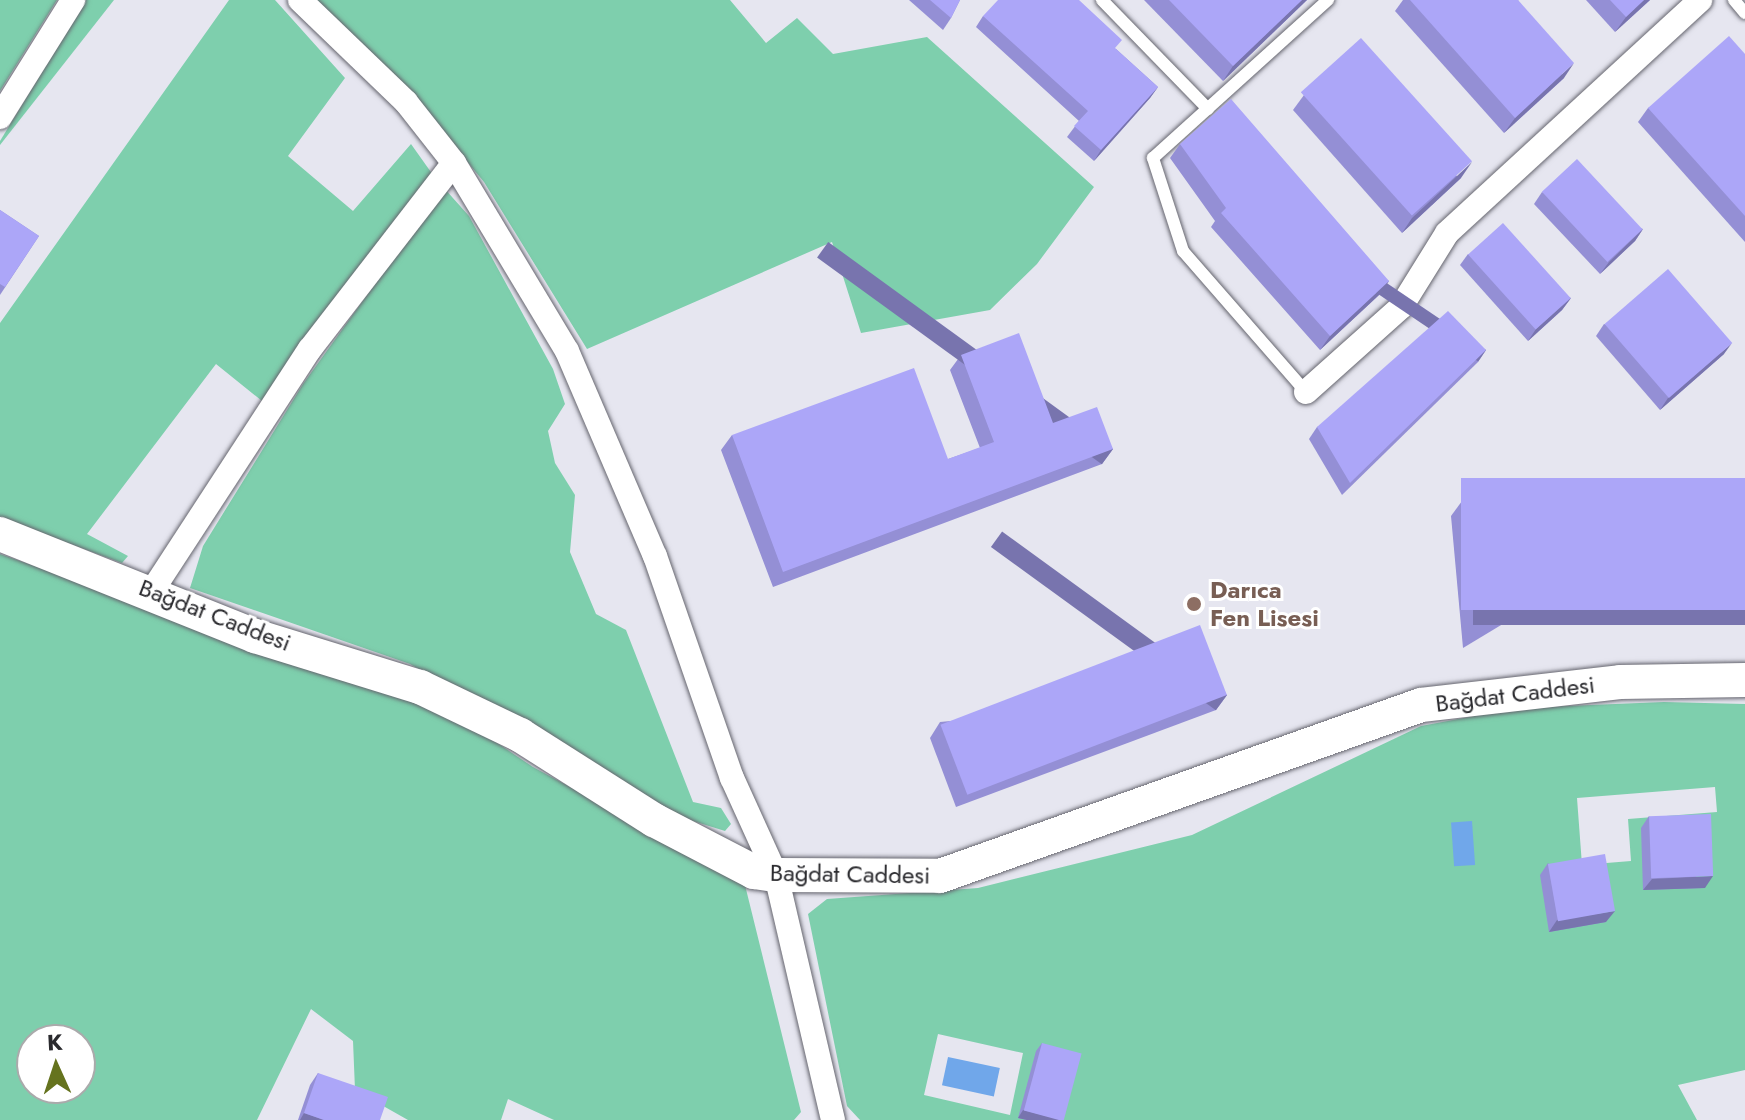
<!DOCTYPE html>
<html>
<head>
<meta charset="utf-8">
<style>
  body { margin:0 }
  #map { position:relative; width:1745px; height:1120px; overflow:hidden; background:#e6e6f0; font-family:Jost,sans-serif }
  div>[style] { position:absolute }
  .green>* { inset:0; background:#7ecfad }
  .water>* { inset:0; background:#70a7ea; transform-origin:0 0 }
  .roads { filter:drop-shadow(0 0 2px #65656e) drop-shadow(0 0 2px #65656e) }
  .lane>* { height:12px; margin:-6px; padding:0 6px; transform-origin:6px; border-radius:6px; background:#fff }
  .street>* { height:24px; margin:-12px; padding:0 12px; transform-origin:12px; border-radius:12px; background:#fff }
  .secondary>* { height:34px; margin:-17px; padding:0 17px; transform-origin:17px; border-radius:17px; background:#fff }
  .wall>* { inset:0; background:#948fd5 }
  .shaded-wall>* { inset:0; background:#7874ae; transform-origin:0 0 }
  .building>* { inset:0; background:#aca6f8; transform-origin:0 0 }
  .dots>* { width:22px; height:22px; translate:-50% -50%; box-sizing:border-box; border:4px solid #fff; border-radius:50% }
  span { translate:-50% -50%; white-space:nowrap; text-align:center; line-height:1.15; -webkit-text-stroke:6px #fff; paint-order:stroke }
  .education-label { font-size:24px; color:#785e54; font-weight:700 }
  .left { translate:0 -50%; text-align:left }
  .street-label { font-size:24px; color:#2a2a2e }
  .north { position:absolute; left:16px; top:1024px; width:80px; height:80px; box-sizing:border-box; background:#fff; border:2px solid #aaaaab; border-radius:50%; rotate:357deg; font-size:22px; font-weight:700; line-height:32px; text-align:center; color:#2a2a2e }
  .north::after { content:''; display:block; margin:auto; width:28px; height:36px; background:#65731e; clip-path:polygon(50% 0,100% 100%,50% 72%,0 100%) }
</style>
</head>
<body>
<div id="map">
  <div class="green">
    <div style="clip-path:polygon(0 0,57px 0,0 91px)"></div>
    <div style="clip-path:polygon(86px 0,114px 0,0 145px,0 141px)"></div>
    <div style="clip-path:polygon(229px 0,275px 0,345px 78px,288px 156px,353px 211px,411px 144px,433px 175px,267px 405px,216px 364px,87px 534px,128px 556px,122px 563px,0 518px,0 323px)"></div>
    <div style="clip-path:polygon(313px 0,730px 0,766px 43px,797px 18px,833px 54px,927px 37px,1094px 187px,1037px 264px,990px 310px,861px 333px,832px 242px,587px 349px,484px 182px,412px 95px)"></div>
    <div style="clip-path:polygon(444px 188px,469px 216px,553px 369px,565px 404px,548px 431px,555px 463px,575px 495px,570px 552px,596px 614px,626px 630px,693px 802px,721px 808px,731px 824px,725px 831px,677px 816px,410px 664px,190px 588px,203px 546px,303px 384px)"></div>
    <div style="clip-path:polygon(evenodd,0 554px,448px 710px,533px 767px,744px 881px,801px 1112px,794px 1120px,554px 1120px,508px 1099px,501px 1120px,408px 1120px,355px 1090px,353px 1041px,311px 1009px,257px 1120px,0 1120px,0 554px,32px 1040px,80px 1040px,80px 1088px,32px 1088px,32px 1040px)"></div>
    <div style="clip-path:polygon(evenodd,1664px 702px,1745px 704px,1745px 1070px,1678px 1085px,1697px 1120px,860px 1120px,847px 1106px,808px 914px,827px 899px,978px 888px,1192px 835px,1421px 726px,1517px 708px,1664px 702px,1715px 787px,1717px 812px,1628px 819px,1631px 861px,1582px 865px,1577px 798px,1715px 787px,1664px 702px,938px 1034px,1023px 1053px,1010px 1115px,924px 1095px,938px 1034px)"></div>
  </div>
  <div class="water">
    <div style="left:1472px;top:821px;width:44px;height:21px;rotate:86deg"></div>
    <div style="left:948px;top:1057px;width:53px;height:29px;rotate:12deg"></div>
  </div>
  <div class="roads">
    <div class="lane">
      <div style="left:1102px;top:0;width:152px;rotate:45.8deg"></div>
      <div style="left:1734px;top:0;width:17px;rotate:50deg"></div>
      <div style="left:1306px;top:392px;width:187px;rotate:-131.1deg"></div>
      <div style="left:1183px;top:251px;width:98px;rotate:-107.9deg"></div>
      <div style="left:1153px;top:158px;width:236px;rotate:-42.1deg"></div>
    </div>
    <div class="street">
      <div style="left:300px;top:0;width:147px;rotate:43.9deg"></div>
      <div style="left:406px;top:102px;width:78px;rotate:51.8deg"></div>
      <div style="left:454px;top:163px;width:219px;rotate:59deg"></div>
      <div style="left:567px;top:351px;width:223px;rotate:66.8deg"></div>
      <div style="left:655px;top:556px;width:235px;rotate:70.9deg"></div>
      <div style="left:732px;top:778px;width:107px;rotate:65.6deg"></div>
      <div style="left:776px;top:875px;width:252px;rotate:76.9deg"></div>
      <div style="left:0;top:117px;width:138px;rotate:-58deg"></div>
      <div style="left:1306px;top:392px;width:127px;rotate:-41.8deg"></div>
      <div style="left:1401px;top:307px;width:87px;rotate:-58.1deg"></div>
      <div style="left:1447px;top:233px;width:344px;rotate:-42.6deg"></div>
      <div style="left:152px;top:591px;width:289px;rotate:-56.9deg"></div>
      <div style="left:310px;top:349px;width:235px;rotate:-52.3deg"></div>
    </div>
    <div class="secondary">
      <div style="left:0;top:534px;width:275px;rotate:21.8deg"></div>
      <div style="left:255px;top:636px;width:173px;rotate:17.2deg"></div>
      <div style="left:420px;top:687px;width:111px;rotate:25.6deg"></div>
      <div style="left:520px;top:735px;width:159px;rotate:32.4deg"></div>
      <div style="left:654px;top:820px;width:113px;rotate:27.5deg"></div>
      <div style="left:754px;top:872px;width:22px;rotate:8deg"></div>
      <div style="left:776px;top:875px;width:164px;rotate:0.3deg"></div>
      <div style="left:940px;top:876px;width:510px;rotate:-19.57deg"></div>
      <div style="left:1421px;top:705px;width:200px;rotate:-6.6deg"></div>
      <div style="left:1620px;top:682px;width:125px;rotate:-0.9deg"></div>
    </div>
  </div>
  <div class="wall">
    <div style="clip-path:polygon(909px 0,960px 0,951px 18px,943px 30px)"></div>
    <div style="clip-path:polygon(1144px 0,1307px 0,1223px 81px)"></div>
    <div style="clip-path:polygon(1403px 0,1518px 0,1564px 78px,1504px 133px,1395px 11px)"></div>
    <div style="clip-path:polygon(1586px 0,1650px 0,1615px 32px)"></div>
    <div style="clip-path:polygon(983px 16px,1116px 49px,1158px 87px,1150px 98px,1094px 161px,1067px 137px,1079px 121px,976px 27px)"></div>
    <div style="clip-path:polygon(1745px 54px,1745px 242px,1638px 122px,1648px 108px)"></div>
    <div style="clip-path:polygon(1304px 95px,1461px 178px,1402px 233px,1293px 110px)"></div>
    <div style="clip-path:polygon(1180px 144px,1389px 281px,1379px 295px,1320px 350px,1211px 227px,1215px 221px,1170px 158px)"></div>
    <div style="clip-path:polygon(1542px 192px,1643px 229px,1635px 241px,1600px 274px,1534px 204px)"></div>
    <div style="clip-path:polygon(0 210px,39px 236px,0 295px)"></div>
    <div style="clip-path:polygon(1468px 254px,1571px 298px,1562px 310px,1528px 341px,1460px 265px)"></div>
    <div style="clip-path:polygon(1604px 324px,1724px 354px,1660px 410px,1596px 336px)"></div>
    <div style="clip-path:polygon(1486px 350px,1478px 362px,1342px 495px,1309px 439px,1317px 427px)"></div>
    <div style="clip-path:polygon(961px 355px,1053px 423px,1113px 449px,1102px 464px,773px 587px,721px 450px,732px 435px,948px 459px,980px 448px,950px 370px)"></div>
    <div style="clip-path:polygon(1745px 478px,1463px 648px,1451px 516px,1462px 501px)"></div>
    <div style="clip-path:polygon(1227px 695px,1216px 710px,956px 807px,930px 738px,940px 722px)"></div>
    <div style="clip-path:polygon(1649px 816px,1705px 888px,1643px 890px,1641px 828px)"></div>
    <div style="clip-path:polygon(1548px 863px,1606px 922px,1549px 932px,1540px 875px)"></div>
    <div style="clip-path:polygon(1042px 1043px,1064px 1120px,1027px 1120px,1018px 1118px,1036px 1051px)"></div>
    <div style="clip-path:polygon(318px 1073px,380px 1120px,298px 1120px,310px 1085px)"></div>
  </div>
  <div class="shaded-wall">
    <div style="clip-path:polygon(1302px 0,1307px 0,1223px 81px,1233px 66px)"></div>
    <div style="clip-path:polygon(1644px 0,1650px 0,1615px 32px,1626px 17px)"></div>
    <div style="clip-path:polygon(1574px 63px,1564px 78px,1504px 133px,1515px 118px)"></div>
    <div style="clip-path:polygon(1158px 87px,1150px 98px,1094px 161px,1101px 150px)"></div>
    <div style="clip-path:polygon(1472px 162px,1461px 178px,1402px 233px,1412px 218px)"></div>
    <div style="clip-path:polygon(1643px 229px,1635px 241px,1600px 274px,1609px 262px)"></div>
    <div style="clip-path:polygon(1389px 281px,1379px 295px,1320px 350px,1330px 336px)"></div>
    <div style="clip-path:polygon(1571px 298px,1562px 310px,1528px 341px,1536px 329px)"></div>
    <div style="clip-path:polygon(1732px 343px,1724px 354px,1660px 410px,1668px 398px)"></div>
    <div style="left:1486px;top:350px;width:14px;height:190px;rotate:124deg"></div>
    <div style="left:1113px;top:449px;width:19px;height:352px;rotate:126deg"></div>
    <div style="left:1745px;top:610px;width:15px;height:272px;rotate:90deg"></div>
    <div style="left:1227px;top:695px;width:19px;height:278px;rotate:126deg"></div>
    <div style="clip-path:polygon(1713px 876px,1705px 888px,1643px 890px,1652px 879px)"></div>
    <div style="clip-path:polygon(1615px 911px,1606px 922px,1549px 932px,1557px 920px)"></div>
    <div style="clip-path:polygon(1023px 1110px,1062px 1120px,1027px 1120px,1018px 1118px)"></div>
    <div style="clip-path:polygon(304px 1113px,324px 1120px,300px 1120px)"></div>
  </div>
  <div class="building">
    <div style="clip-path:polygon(930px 0,960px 0,951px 18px)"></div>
    <div style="clip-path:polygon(998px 0,1079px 0,1122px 40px,1115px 48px,1158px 87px,1101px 150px,1074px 126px,1088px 111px,983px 16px)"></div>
    <div style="clip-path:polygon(1169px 0,1302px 0,1233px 66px)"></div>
    <div style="clip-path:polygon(1410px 0,1518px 0,1574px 63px,1515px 118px)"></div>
    <div style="clip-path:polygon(1610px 0,1644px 0,1626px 17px)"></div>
    <div style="clip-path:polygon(1729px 36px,1745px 54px,1745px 216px,1648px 108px)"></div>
    <div style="left:1361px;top:38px;width:166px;height:81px;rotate:48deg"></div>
    <div style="clip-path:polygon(1231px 99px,1389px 281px,1330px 336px,1221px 213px,1226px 208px,1180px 144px)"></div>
    <div style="left:1577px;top:159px;width:96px;height:48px;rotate:47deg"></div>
    <div style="clip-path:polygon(0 210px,39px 236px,5px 287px,0 284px)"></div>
    <div style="left:1503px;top:223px;width:101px;height:47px;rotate:48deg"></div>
    <div style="left:1668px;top:269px;width:98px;height:84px;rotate:49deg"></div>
    <div style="clip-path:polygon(1448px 311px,1486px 350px,1350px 483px,1317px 427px)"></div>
    <div style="clip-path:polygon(1019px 333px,1053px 423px,1097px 407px,1113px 449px,783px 572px,732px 435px,914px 368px,948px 459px,994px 442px,961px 355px)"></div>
    <div style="left:1745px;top:478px;width:132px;height:284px;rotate:90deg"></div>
    <div style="left:1200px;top:625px;width:75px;height:278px;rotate:69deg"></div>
    <div style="left:1711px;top:814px;width:62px;height:62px;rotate:88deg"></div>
    <div style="left:1605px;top:854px;width:58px;height:58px;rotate:80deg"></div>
    <div style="left:1042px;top:1043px;width:41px;height:70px;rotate:15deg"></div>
    <div style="clip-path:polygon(318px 1073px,388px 1097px,380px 1120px,324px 1120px,304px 1113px)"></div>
  </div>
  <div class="dots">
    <div style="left:1194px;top:604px;background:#8d6e63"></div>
  </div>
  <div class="education-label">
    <span class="left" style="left:1210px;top:604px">Darıca<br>Fen Lisesi</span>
  </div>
  <div class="street-label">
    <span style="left:215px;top:615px;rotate:21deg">Bağdat Caddesi</span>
    <span style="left:1515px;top:694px;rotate:-7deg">Bağdat Caddesi</span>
    <span style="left:850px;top:874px;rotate:1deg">Bağdat Caddesi</span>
  </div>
  <div class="north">K</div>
</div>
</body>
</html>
